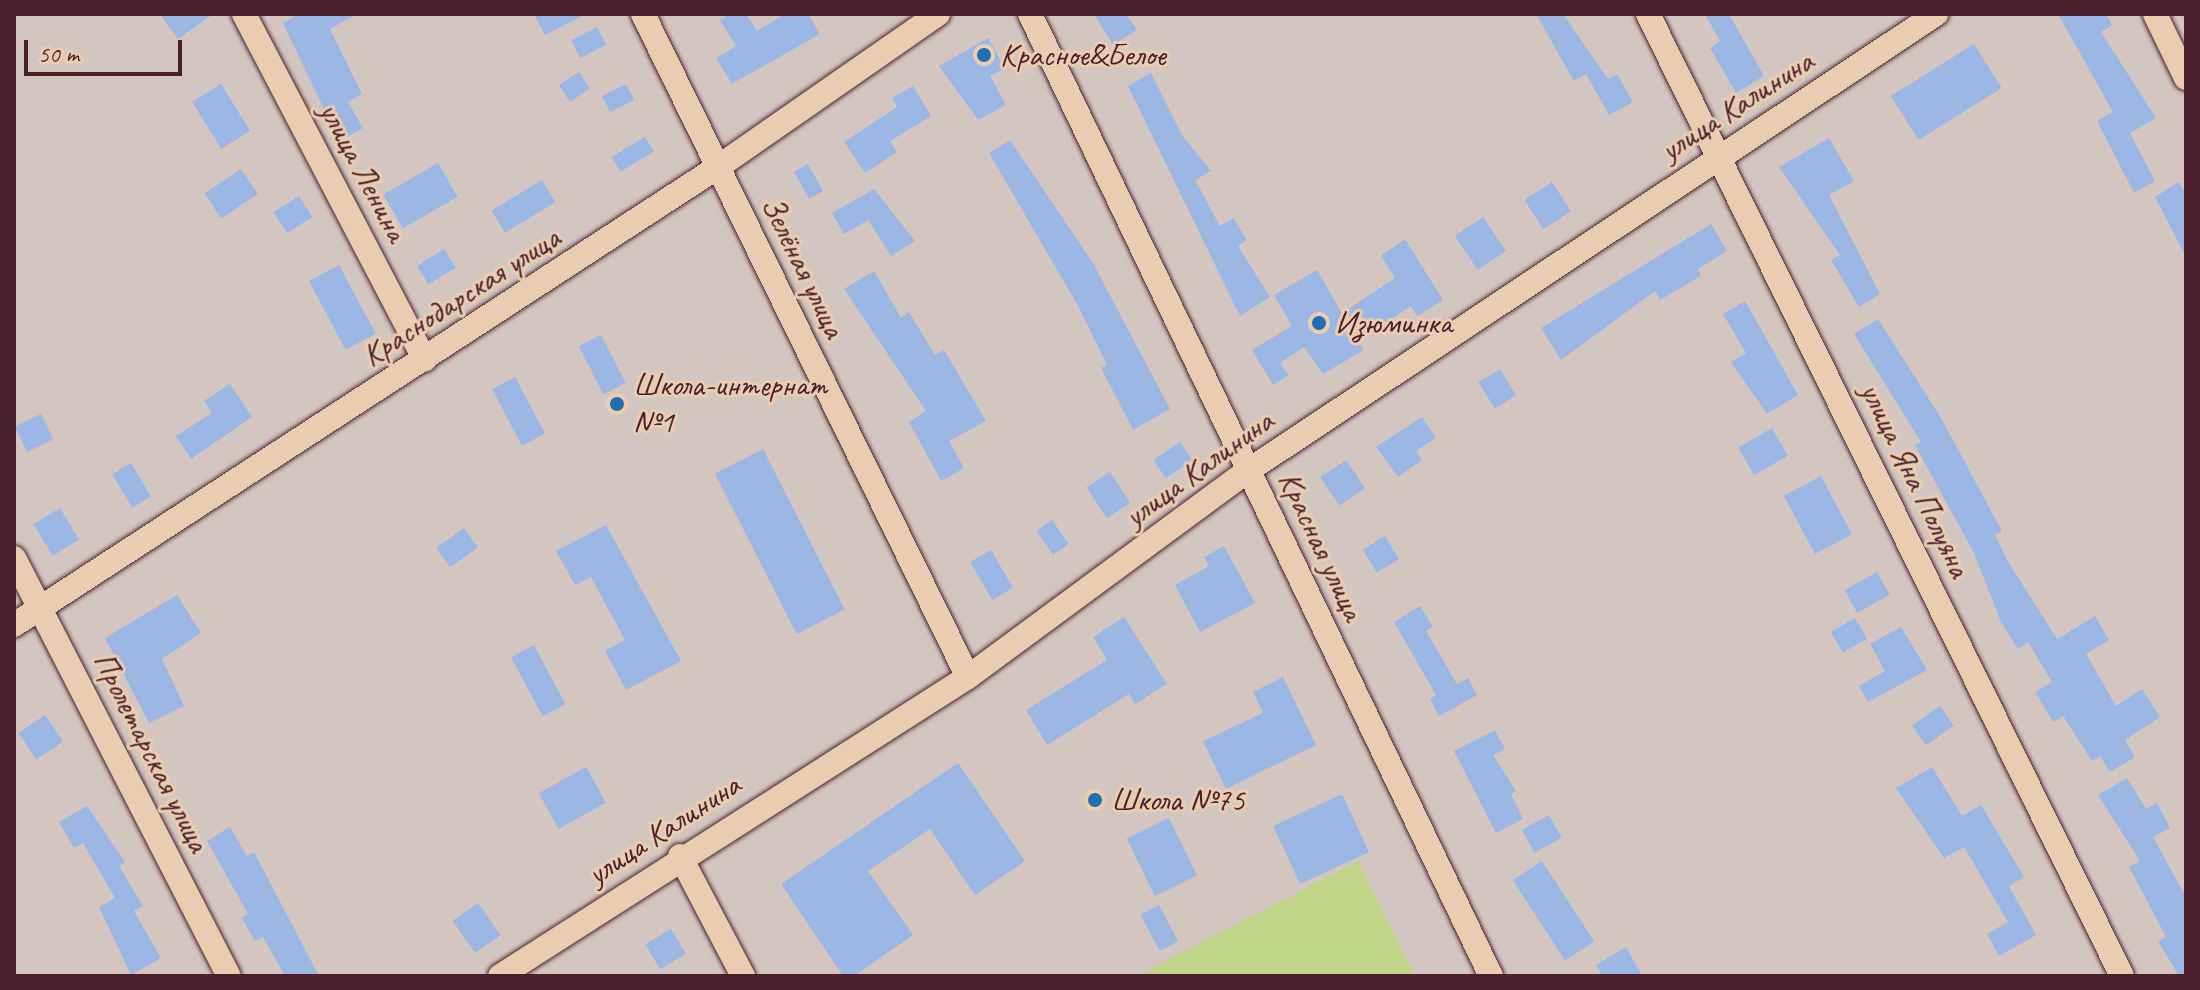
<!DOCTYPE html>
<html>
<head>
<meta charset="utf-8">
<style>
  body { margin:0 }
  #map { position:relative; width:2200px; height:990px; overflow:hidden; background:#d3c6c0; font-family:Caveat,sans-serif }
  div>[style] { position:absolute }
  .green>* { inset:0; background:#c0d48a }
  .building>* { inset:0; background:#9cb7e3; transform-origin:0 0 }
  .roads { filter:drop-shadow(0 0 2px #4a1f2b) drop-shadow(0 0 2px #4a1f2b) }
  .minor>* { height:24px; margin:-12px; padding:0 12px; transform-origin:12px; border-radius:12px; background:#eacdb1 }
  .dots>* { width:22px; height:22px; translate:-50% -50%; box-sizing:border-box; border:4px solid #eacdb1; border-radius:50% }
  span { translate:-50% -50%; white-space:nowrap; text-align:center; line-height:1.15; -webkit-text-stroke:6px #eacdb1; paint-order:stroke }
  .poi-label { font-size:32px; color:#4a1f2b }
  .left { translate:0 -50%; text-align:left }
  .street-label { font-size:32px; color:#4a1f2b }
  .frame { position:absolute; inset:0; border:16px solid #4a1f2b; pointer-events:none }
  .scale { position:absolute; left:24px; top:40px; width:158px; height:36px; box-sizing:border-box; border:4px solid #4a1f2b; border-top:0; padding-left:10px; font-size:24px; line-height:28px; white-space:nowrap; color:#4a1f2b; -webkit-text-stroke:6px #eacdb1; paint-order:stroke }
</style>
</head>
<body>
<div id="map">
  <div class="green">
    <div style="clip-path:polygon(1358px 861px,1415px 976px,1137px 976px,1262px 911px)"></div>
  </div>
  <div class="building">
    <div style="clip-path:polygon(160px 14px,213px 14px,178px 39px)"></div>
    <div style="clip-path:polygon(299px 14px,357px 14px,330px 29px,362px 94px,348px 102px,363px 128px,339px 141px,283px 23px)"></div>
    <div style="clip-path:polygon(534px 14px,586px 14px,545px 35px)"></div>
    <div style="clip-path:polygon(729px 14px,746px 14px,757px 31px,785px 14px,808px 14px,820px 34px,732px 84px,716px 58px,736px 46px,720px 20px)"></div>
    <div style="clip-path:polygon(1094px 14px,1126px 14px,1137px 30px,1113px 45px)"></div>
    <div style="clip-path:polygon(1536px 14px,1563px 14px,1608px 79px,1617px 74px,1633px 102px,1609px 115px,1586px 74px,1574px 81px)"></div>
    <div style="clip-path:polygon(1705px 14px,1729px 14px,1764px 76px,1736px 93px,1710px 48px,1720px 41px)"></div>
    <div style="clip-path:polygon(2058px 14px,2106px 14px,2112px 25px,2101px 32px,2156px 118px,2130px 133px,2155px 181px,2134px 193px,2097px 121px,2113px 112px)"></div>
    <div style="left:597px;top:27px;width:20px;height:29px;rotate:63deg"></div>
    <div style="clip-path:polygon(988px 38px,1005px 68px,990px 76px,1006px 105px,978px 120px,939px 66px)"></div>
    <div style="left:1974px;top:44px;width:52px;height:98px;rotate:58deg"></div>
    <div style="left:579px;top:72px;width:20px;height:24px;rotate:57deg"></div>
    <div style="clip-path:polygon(1151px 73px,1182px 135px,1211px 171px,1195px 180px,1220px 226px,1233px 218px,1247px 240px,1238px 246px,1270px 297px,1240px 316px,1128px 86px)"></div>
    <div style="left:221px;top:84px;width:55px;height:34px;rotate:58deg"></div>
    <div style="left:626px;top:84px;width:18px;height:27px;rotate:63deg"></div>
    <div style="clip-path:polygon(913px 86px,931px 116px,890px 141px,897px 152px,865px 173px,844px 142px,897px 107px,892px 98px)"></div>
    <div style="left:645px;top:137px;width:17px;height:39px;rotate:59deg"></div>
    <div style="clip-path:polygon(1829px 138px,1854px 181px,1829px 195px,1880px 294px,1859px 307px,1831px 260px,1840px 255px,1779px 167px)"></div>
    <div style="clip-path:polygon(1010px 140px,1093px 263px,1170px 409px,1133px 430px,1101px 368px,1107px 365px,1078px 306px,989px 153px)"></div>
    <div style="left:438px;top:163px;width:39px;height:63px;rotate:60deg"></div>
    <div style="left:808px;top:164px;width:31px;height:16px;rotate:61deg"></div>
    <div style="left:241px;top:169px;width:30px;height:44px;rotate:56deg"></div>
    <div style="left:542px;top:180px;width:26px;height:59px;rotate:59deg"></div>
    <div style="left:1552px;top:182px;width:35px;height:33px;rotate:57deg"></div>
    <div style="clip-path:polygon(2179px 182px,2186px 194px,2186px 257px,2155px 197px)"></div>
    <div style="clip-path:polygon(874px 189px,915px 241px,891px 256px,868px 220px,844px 234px,832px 213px)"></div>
    <div style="left:299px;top:196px;width:25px;height:30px;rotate:58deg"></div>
    <div style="left:1483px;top:217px;width:41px;height:34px;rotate:56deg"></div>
    <div style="clip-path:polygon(1711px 224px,1727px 251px,1698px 269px,1701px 276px,1660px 300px,1655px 291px,1561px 360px,1541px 328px)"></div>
    <div style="clip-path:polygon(1405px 239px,1443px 300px,1417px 316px,1411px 306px,1358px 341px,1364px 350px,1323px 374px,1304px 347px,1280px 363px,1289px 375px,1273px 385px,1252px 350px,1292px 326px,1274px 295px,1317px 270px,1342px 313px,1395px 278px,1381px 256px)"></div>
    <div style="left:444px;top:249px;width:22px;height:32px;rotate:58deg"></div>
    <div style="left:339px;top:265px;width:78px;height:34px;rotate:62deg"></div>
    <div style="clip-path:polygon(874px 271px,901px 318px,909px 312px,935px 355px,944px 350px,986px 421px,949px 441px,964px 468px,941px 481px,909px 422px,926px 411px,844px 289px)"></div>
    <div style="clip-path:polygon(1745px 301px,1798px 395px,1767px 414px,1731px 362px,1746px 353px,1723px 314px)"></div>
    <div style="clip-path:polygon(1878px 319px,1941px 418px,2002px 531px,1995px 535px,2007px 560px,2057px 639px,2095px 616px,2109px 640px,2086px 654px,2116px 706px,2142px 689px,2160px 717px,2125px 740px,2135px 757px,2110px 772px,2100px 756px,2092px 761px,2063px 716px,2053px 722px,2035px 692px,2052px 682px,2028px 642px,2018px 649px,2001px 622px,1974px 553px,1915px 445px,1921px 442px,1854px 334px)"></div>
    <div style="left:601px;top:335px;width:54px;height:25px;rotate:63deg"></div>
    <div style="left:1500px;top:369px;width:31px;height:25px;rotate:59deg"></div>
    <div style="left:515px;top:377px;width:64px;height:26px;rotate:62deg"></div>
    <div style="clip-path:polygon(230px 384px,252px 417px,191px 459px,176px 436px,212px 413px,204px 401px)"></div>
    <div style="left:41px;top:414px;width:28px;height:29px;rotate:64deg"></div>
    <div style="clip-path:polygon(1422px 417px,1436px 438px,1416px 451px,1422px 460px,1398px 477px,1376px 447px)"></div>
    <div style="left:1772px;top:428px;width:32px;height:39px;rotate:60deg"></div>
    <div style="left:1180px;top:442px;width:22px;height:32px;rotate:56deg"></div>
    <div style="left:763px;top:449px;width:180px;height:54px;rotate:63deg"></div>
    <div style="left:1346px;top:460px;width:34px;height:31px;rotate:56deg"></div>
    <div style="left:131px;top:463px;width:39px;height:22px;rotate:59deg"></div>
    <div style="left:1110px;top:472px;width:37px;height:28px;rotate:57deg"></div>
    <div style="left:1821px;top:476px;width:66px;height:42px;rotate:62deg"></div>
    <div style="left:60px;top:508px;width:37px;height:31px;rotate:59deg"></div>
    <div style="left:1052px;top:520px;width:29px;height:19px;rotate:55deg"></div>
    <div style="clip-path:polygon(606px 525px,681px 661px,626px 690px,605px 651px,625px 640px,591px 577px,575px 585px,556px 551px)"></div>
    <div style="left:464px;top:528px;width:24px;height:34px;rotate:55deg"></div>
    <div style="left:1385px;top:536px;width:27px;height:26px;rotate:59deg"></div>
    <div style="clip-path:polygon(1224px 546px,1255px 603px,1200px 632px,1175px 585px,1209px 566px,1204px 557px)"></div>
    <div style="left:991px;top:550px;width:44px;height:24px;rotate:60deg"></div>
    <div style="left:1877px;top:572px;width:26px;height:37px;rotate:61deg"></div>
    <div style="clip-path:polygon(177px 595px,201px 633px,162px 659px,184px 706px,149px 723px,105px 638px)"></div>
    <div style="clip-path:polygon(1420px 606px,1433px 627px,1426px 631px,1457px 684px,1468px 678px,1477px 695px,1439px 716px,1430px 699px,1436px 695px,1394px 622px)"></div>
    <div style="clip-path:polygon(1124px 617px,1167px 684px,1135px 704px,1129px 694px,1047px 745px,1026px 710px,1107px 660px,1093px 637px)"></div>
    <div style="left:1855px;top:618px;width:24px;height:28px;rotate:60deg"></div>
    <div style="clip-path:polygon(1901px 627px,1927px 670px,1868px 702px,1859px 686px,1885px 671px,1870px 644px)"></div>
    <div style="left:534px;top:645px;width:67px;height:26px;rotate:62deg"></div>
    <div style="clip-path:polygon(1283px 677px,1316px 745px,1226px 789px,1203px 741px,1263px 713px,1253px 692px)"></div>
    <div style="left:1940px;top:706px;width:24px;height:34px;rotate:55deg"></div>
    <div style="left:45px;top:715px;width:32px;height:32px;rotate:56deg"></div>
    <div style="clip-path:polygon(1495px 730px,1505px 749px,1493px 755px,1516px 791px,1511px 794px,1523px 819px,1496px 833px,1454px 751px)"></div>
    <div style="clip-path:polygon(958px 763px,1025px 861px,975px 895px,930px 829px,868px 871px,913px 935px,854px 976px,843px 976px,781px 884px)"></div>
    <div style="left:586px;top:767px;width:41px;height:54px;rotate:61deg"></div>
    <div style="clip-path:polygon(1932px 767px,1962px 816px,1981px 805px,2024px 877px,2009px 886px,2036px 935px,1999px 956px,1987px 934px,2008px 922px,1964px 847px,1944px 858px,1896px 788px)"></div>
    <div style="clip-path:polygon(2127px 778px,2146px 809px,2157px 803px,2170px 828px,2153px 837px,2186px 897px,2186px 976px,2179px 976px,2158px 941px,2166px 937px,2129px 867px,2140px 861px,2098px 795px)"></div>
    <div style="left:1342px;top:794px;width:64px;height:76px;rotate:65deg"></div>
    <div style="clip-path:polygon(87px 806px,125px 862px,119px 866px,143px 906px,134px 911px,161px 958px,131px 975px,99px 907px,115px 898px,83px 843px,74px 848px,59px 822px)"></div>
    <div style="left:1549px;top:815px;width:26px;height:31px;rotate:61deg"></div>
    <div style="left:1169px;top:818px;width:64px;height:47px;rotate:64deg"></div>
    <div style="clip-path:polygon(230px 827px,247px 856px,254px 852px,319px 976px,285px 976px,263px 937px,255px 941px,242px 918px,248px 914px,207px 841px)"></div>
    <div style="left:1542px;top:861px;width:96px;height:35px;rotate:57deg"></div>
    <div style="left:478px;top:903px;width:39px;height:31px;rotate:55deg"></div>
    <div style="left:1159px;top:905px;width:41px;height:21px;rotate:62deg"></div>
    <div style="left:671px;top:929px;width:29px;height:30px;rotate:59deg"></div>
    <div style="clip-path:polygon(1626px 947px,1642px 976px,1602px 976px,1596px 965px)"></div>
  </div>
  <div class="roads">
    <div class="minor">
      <div style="left:244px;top:14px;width:390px;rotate:62.4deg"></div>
      <div style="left:643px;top:14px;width:738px;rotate:63.89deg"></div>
      <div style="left:1030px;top:14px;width:1067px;rotate:64.4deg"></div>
      <div style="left:1648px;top:14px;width:1072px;rotate:63.77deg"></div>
      <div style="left:2155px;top:14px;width:71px;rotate:64.2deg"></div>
      <div style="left:14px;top:558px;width:470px;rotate:62.8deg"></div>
      <div style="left:14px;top:625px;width:840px;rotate:-33.05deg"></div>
      <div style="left:718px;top:167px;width:268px;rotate:-34.8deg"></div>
      <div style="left:680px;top:856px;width:136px;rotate:62.3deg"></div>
      <div style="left:500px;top:976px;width:555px;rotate:-32.57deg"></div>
      <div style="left:968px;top:677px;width:349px;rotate:-36.4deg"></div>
      <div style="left:1249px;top:470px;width:825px;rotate:-33.57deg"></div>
    </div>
  </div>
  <div class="dots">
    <div style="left:984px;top:55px;background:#1f6fb2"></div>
    <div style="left:1319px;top:323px;background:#1f6fb2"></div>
    <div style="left:617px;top:404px;background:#1f6fb2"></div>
    <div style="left:1095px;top:800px;background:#1f6fb2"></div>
  </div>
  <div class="poi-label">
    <span class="left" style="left:1000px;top:55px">Красное&amp;Белое</span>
    <span class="left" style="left:1335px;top:323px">Изюминка</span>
    <span class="left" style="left:633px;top:404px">Школа-интернат<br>№1</span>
    <span class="left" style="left:1111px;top:800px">Школа №75</span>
  </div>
  <div class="street-label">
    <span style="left:1737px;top:106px;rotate:-33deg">улица Калинина</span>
    <span style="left:363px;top:172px;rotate:62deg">улица Ленина</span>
    <span style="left:803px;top:267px;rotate:64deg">Зелёная улица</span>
    <span style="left:461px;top:297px;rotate:-33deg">Краснодарская улица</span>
    <span style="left:1199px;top:469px;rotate:-36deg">улица Калинина</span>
    <span style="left:1915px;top:480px;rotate:64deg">улица Яна Полуяна</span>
    <span style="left:1321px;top:546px;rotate:65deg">Красная улица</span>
    <span style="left:151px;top:752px;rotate:63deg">Пролетарская улица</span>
    <span style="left:664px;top:830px;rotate:-33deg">улица Калинина</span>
  </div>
  <div class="frame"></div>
  <div class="scale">50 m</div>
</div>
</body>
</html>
